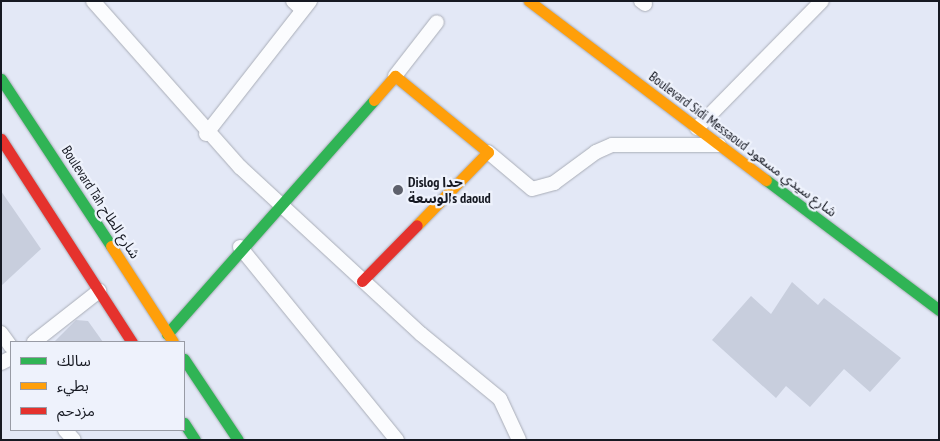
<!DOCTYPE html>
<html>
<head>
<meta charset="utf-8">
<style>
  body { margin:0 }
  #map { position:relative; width:940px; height:441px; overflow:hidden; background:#e3e8f6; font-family:"PT Sans Narrow","Noto Sans Arabic",sans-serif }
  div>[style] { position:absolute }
  .building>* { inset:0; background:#c8cedd }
  .roads { filter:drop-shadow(0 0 1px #a9adb7) drop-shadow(0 0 1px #a9adb7) }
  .street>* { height:14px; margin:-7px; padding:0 7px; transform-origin:7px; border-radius:7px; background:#fbfcfe }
  .fast>* { height:11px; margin:-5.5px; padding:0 5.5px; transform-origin:5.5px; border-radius:5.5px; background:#30b455 }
  .slow>* { height:11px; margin:-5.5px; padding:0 5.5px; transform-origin:5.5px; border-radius:5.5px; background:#ff9f0a }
  .jam>* { height:11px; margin:-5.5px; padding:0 5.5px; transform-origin:5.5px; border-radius:5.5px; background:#e5322d }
  .dots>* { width:14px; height:14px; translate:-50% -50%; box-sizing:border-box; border:2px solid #eef2fc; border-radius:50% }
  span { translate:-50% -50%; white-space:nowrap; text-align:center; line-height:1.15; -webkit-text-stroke:4.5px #eef2fc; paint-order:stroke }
  .street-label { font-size:14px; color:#161922 }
  .poi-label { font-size:14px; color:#161922; font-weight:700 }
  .left { translate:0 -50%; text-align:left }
  .frame { position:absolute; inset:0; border:2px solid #161922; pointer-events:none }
  .legend { position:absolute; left:10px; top:341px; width:175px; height:90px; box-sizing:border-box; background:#eef2fc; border:1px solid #989ba5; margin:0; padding:6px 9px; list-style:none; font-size:15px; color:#161922 }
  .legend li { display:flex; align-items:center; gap:10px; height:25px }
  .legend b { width:25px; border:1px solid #989ba5 }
</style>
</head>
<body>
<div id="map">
  <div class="building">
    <div style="clip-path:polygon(1px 191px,41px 249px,1px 286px)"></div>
    <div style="clip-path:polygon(792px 282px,818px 305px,824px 298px,901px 358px,870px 392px,844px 369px,810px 407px,786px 386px,776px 398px,712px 340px,751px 296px,771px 314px)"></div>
    <div style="clip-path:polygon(76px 320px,88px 321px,103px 342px,54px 342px)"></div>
  </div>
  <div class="roads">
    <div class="street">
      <div style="left:93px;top:1px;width:222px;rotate:48.5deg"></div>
      <div style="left:240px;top:167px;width:246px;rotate:42.7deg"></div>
      <div style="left:421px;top:334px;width:102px;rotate:39.4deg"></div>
      <div style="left:500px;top:399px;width:45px;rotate:65.1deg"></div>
      <div style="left:293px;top:1px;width:13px;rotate:42deg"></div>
      <div style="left:641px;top:1px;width:5px;rotate:37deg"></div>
      <div style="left:395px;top:76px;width:68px;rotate:-52.1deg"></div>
      <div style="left:697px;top:128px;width:178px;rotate:-45.5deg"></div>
      <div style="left:206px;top:134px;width:169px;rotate:-52deg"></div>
      <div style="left:488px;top:152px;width:57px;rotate:40.1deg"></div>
      <div style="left:532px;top:189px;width:23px;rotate:-15deg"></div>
      <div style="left:554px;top:183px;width:52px;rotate:-36.4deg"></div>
      <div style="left:596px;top:152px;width:17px;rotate:-24deg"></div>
      <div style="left:612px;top:145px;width:107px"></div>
      <div style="left:240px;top:247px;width:249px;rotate:50.9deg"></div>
      <div style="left:1px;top:333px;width:17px;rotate:54deg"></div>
      <div style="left:34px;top:342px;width:83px;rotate:-38.1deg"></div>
      <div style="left:1px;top:363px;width:11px;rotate:-27deg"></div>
      <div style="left:65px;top:430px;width:13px;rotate:48deg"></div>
    </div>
    <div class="fast">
      <div style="left:1px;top:79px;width:200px;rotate:56.6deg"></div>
      <div style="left:766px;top:180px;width:216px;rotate:36.9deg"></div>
      <div style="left:167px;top:334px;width:312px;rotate:-48.5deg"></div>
      <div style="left:184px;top:359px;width:97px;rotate:56.3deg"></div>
      <div style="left:184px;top:423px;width:20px;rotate:57deg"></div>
    </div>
    <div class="slow">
      <div style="left:529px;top:1px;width:297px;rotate:37.1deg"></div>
      <div style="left:374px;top:100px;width:32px;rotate:-49deg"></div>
      <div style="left:395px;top:76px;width:120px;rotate:39.3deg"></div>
      <div style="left:488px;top:152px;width:102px;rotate:134.2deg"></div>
      <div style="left:111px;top:246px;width:114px;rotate:57.1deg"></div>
    </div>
    <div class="jam">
      <div style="left:1px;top:139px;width:242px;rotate:57.2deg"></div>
      <div style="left:362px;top:281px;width:78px;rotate:-45.5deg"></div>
    </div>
  </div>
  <div class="dots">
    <div style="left:398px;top:190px;background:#5e616c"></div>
  </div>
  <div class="street-label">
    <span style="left:743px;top:144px;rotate:37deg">Boulevard Sidi Messaoud شارع سيدي مسعود</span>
    <span style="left:101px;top:202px;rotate:57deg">Boulevard Tah شارع الطاح</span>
  </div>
  <div class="poi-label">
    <span class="left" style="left:408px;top:190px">Dislog حدا<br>الوسعةs daoud</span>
  </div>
  <div class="frame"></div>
  <ul class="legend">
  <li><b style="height:6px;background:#30b455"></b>سالك</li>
  <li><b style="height:6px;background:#ff9f0a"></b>بطيء</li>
  <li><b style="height:6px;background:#e5322d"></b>مزدحم</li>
  </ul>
</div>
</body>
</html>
